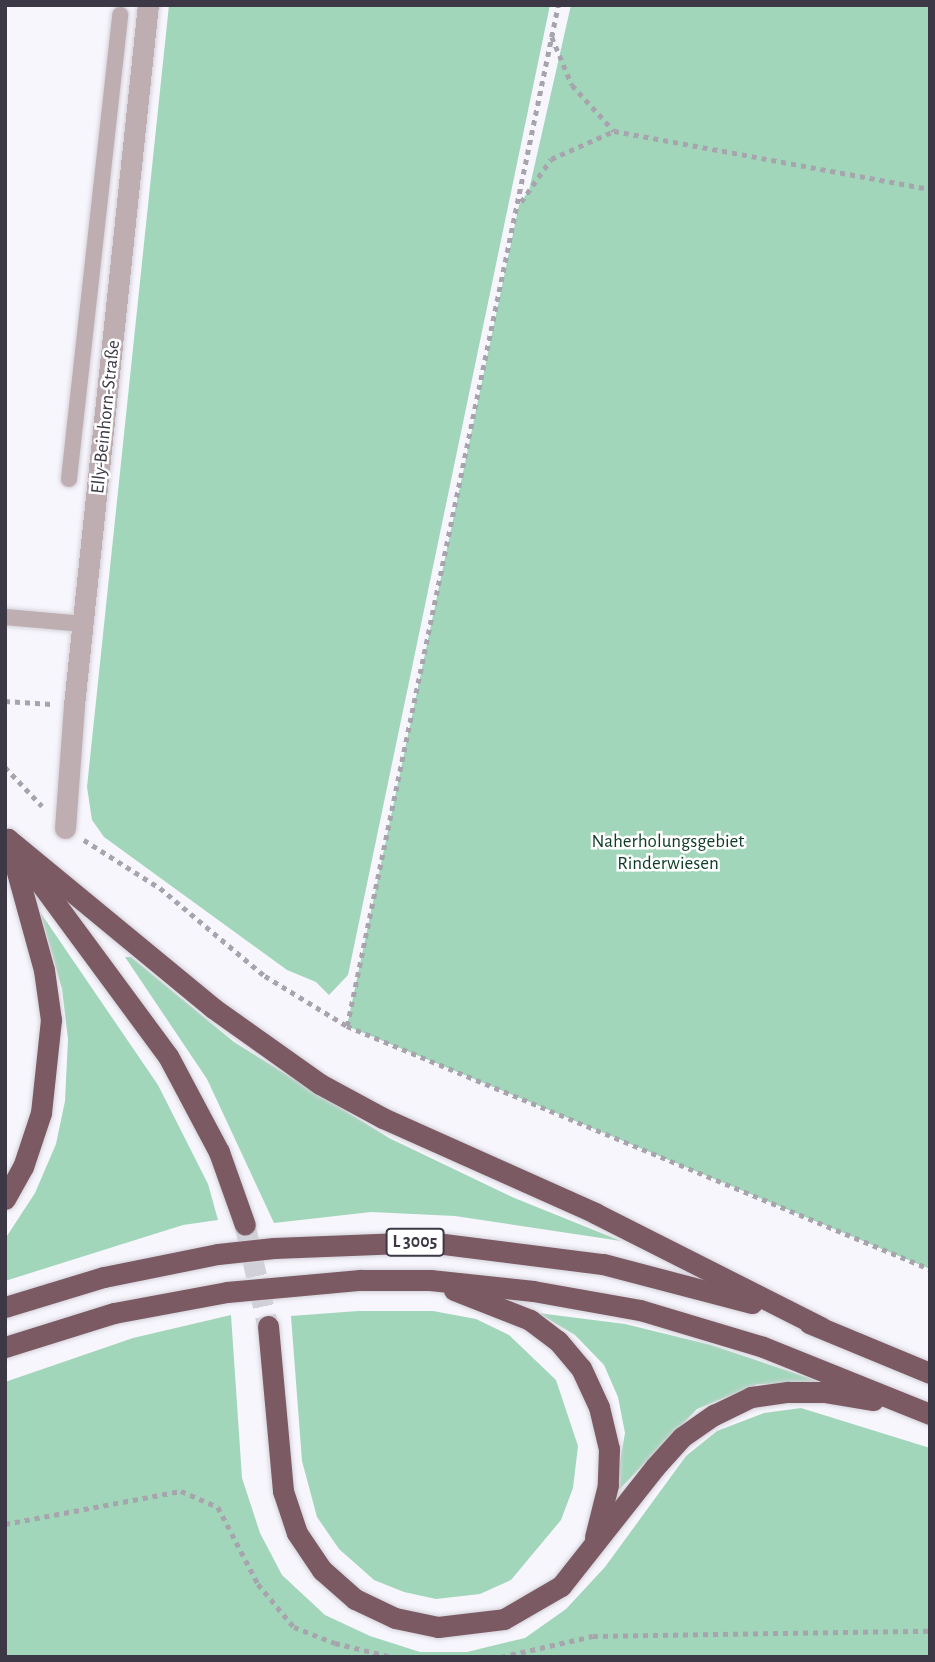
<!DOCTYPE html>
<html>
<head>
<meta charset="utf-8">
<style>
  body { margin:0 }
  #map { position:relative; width:935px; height:1662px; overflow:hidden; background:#f8f6fd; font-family:"Alegreya Sans",sans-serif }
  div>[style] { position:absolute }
  .green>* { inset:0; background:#a2d6ba }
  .highway-tunnel>* { height:21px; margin-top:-10.5px; transform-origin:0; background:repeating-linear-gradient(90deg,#d2d0d8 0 21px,transparent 0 31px) }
  .path>* { height:4.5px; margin-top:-2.25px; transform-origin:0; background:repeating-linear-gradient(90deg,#a7a4ae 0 5px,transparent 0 10px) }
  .roads { filter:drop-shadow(0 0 2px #d2d0d8) drop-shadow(0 0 2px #d2d0d8) }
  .lane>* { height:16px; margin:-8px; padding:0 8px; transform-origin:8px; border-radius:8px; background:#beadb1 }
  .street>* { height:21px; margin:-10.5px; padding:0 10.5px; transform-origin:10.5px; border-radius:10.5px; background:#beadb1 }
  .highway>* { height:21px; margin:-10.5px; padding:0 10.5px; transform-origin:10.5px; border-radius:10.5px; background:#7b5a63 }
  span { translate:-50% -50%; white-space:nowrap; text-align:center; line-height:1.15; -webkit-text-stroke:5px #fff; paint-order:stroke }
  .shield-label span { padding:2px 5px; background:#fff; border:2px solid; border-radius:5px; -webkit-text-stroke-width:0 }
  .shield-label { font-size:18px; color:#3c3845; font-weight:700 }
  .street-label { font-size:19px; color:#3c3845 }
  .park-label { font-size:19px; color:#0e3c28 }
  .frame { position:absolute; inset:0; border:7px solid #3c3845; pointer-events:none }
</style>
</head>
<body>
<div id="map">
  <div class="green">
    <div style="clip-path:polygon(169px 5px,550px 5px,348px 975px,329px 995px,316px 982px,287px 970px,104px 837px,92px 820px,87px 787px)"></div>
    <div style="clip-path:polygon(571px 5px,930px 5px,930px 1269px,347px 1026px,519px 205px,529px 190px)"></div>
    <div style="clip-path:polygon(40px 912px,158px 1085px,208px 1184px,218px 1220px,183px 1225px,5px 1281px,5px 1239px,35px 1193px,56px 1144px,65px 1101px,68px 1039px,62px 989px)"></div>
    <div style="clip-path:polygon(125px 957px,131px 957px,234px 1042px,389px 1138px,512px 1197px,621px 1241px,455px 1216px,371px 1212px,274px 1223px,207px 1079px)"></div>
    <div style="clip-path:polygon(358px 1311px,433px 1311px,476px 1319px,509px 1335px,556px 1380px,578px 1446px,573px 1488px,561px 1520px,511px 1580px,480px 1594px,436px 1599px,404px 1592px,374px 1580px,339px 1549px,317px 1517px,302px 1461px,291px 1316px)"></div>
    <div style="clip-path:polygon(538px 1313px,625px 1324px,711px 1345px,824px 1383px,758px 1384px,697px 1409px,614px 1495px,625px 1433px,618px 1397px,604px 1365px,575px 1335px)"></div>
    <div style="clip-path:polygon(231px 1315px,242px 1478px,260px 1533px,282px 1575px,325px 1615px,370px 1636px,420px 1652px,467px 1652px,525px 1638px,566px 1609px,605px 1567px,686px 1456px,717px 1431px,764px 1413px,801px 1408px,930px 1448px,930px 1657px,5px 1657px,5px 1382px,133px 1338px)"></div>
  </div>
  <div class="highway-tunnel">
    <div style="left:245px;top:1225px;width:104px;rotate:77.2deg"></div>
  </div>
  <div class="path">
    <div style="left:552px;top:37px;width:52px;rotate:67.4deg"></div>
    <div style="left:572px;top:85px;width:62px;rotate:47.6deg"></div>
    <div style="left:614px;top:131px;width:321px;rotate:10.4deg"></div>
    <div style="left:521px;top:202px;width:52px;rotate:-55.1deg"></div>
    <div style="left:551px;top:159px;width:69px;rotate:-24deg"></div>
    <div style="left:5px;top:701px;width:47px;rotate:3.7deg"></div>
    <div style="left:5px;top:767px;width:54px;rotate:46.5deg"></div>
    <div style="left:84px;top:840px;width:90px;rotate:32.3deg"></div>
    <div style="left:160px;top:888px;width:137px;rotate:40deg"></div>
    <div style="left:265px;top:976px;width:96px;rotate:31.4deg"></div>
    <div style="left:347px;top:1026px;width:632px;rotate:22.63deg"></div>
    <div style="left:347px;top:1026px;width:1043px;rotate:-78.32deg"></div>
    <div style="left:5px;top:1524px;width:179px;rotate:-10.6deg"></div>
    <div style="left:181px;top:1491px;width:40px;rotate:23.4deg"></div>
    <div style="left:218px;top:1507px;width:87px;rotate:62.5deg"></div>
    <div style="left:258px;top:1584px;width:56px;rotate:50.1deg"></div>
    <div style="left:294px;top:1627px;width:44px;rotate:21.3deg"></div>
    <div style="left:335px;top:1643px;width:59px;rotate:13.8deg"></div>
    <div style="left:501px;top:1657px;width:94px;rotate:-12.9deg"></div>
    <div style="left:593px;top:1636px;width:337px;rotate:-0.9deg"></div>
  </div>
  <div class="roads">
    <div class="lane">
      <div style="left:69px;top:479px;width:467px;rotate:-83.7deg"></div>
      <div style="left:5px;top:617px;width:79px;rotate:5.1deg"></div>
    </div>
    <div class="street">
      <div style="left:65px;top:828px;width:123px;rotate:-85.8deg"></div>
      <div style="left:74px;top:705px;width:704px;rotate:-83.97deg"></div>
    </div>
    <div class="highway">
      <div style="left:8px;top:839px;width:266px;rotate:39.5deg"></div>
      <div style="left:213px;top:1008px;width:131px;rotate:35.4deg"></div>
      <div style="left:320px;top:1084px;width:72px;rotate:28.4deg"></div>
      <div style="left:383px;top:1118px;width:232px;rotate:24.1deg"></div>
      <div style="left:595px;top:1213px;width:253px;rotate:26.8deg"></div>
      <div style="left:30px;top:869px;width:232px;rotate:53.6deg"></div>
      <div style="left:168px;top:1056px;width:109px;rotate:62deg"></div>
      <div style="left:219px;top:1152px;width:77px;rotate:70.4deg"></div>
      <div style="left:5px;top:1199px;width:37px;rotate:-61deg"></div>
      <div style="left:23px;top:1167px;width:57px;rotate:-71.6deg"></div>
      <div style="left:41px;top:1113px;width:94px;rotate:-83.9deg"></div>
      <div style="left:51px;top:1020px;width:50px;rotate:-98deg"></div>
      <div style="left:44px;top:970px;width:136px;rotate:-105.4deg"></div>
      <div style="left:454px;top:1290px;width:82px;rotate:21.5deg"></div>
      <div style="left:530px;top:1320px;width:35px;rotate:37deg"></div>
      <div style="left:558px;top:1341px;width:35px;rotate:50deg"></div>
      <div style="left:581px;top:1368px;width:43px;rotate:65.2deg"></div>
      <div style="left:599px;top:1407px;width:43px;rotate:76.6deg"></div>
      <div style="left:609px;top:1449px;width:36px;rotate:92deg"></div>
      <div style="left:608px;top:1485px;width:54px;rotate:104deg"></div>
      <div style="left:5px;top:1307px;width:103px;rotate:-16.9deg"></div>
      <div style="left:104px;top:1277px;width:116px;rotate:-11.4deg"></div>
      <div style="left:218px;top:1254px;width:56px;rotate:-6.1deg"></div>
      <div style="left:274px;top:1248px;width:154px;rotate:-2.2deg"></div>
      <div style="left:428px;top:1242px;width:176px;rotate:7.2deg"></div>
      <div style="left:603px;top:1264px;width:154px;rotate:14.7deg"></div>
      <div style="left:809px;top:1323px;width:131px;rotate:22.5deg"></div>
      <div style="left:268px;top:1326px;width:166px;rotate:84.8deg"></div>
      <div style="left:283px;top:1491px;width:44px;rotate:71.6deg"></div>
      <div style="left:297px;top:1533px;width:45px;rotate:56deg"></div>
      <div style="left:322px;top:1570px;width:44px;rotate:41.3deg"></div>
      <div style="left:355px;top:1599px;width:44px;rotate:25.4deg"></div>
      <div style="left:395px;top:1618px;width:44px;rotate:11.8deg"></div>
      <div style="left:438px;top:1627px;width:66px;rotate:-6.9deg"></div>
      <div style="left:504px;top:1619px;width:66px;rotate:-30.1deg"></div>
      <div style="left:561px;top:1586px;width:152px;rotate:-51.7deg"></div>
      <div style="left:655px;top:1467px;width:40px;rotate:-48deg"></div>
      <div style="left:682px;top:1437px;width:39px;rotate:-35deg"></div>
      <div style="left:714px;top:1415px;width:41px;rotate:-25.9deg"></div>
      <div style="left:751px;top:1397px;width:37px;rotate:-8deg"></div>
      <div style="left:788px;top:1392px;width:36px"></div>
      <div style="left:824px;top:1392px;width:50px;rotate:9.3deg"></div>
      <div style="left:5px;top:1347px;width:114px;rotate:-17.3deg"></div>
      <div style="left:114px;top:1313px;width:115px;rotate:-10.5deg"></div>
      <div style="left:227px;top:1292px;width:134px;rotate:-5.2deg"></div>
      <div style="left:360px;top:1280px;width:70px"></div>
      <div style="left:430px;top:1280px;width:104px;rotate:6.1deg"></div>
      <div style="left:533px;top:1291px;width:109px;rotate:10.1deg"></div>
      <div style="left:640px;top:1310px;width:128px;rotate:16.7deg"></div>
      <div style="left:763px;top:1347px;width:180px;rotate:21.9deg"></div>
    </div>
  </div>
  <div class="shield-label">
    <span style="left:415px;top:1242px">L 3005</span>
  </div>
  <div class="street-label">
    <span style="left:106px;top:417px;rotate:-84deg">Elly-Beinhorn-Straße</span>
  </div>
  <div class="park-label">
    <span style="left:668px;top:853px">Naherholungsgebiet<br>Rinderwiesen</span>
  </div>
  <div class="frame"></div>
</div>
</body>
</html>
